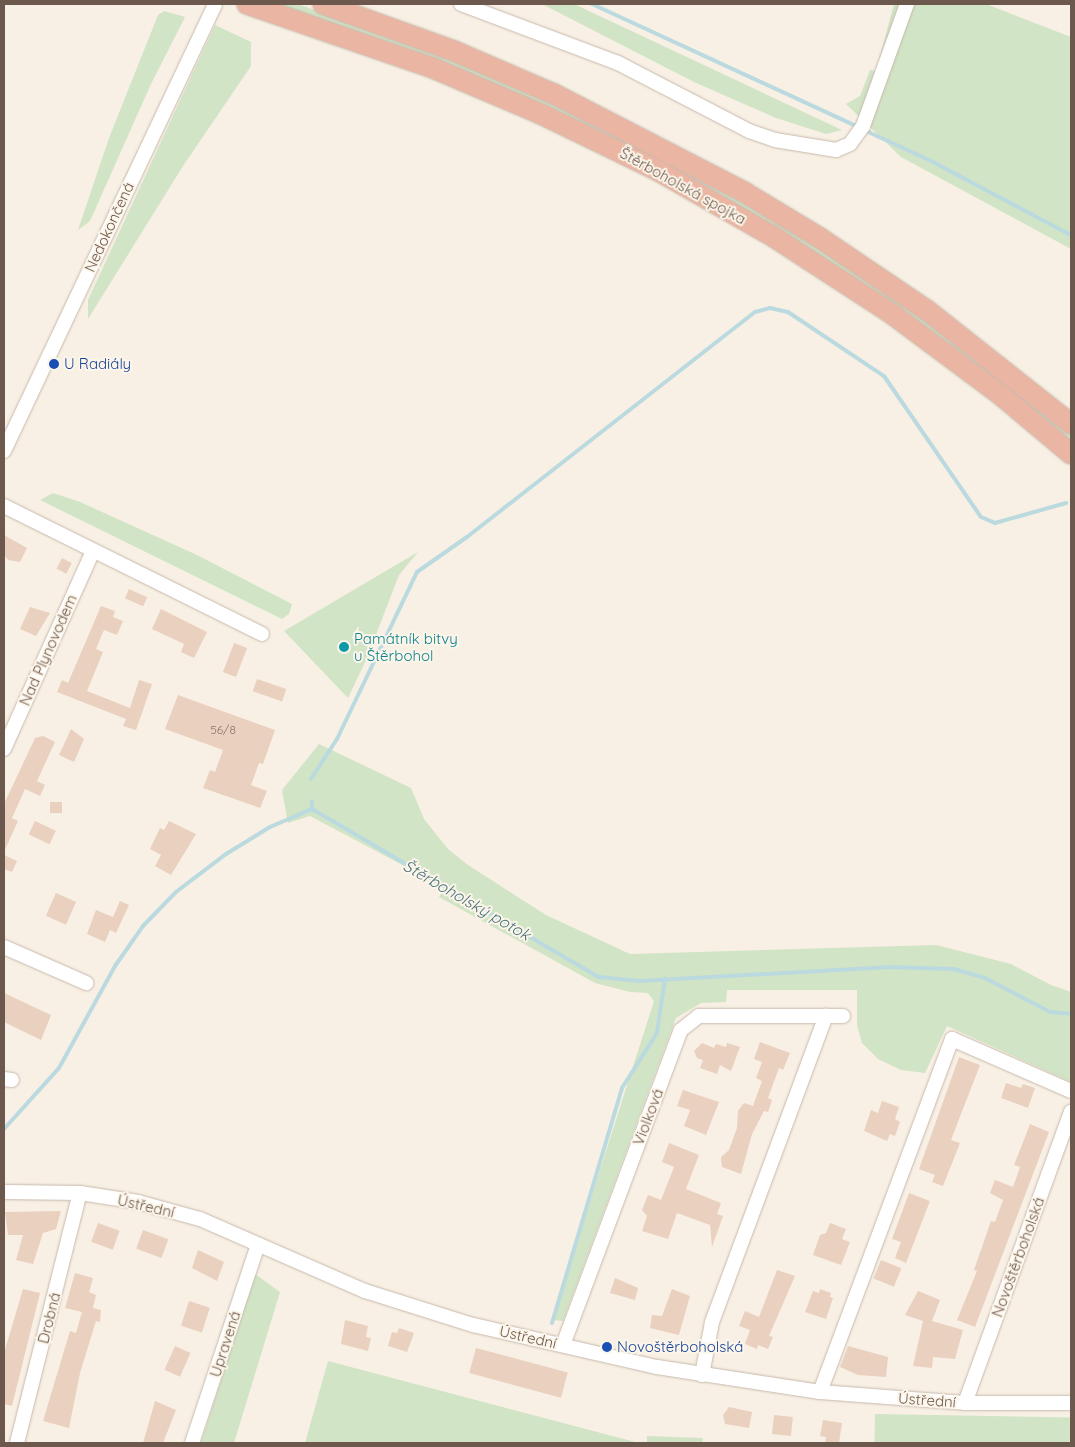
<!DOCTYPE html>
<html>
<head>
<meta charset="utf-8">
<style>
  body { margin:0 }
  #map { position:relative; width:1075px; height:1447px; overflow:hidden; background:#f8f0e4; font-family:Quicksand,sans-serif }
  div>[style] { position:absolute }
  .green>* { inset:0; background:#d1e4c5; transform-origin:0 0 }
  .stream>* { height:4px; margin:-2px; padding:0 2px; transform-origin:2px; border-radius:2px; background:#bbdadf }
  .building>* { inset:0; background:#ead0bf; transform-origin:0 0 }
  .roads { filter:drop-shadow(0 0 1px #c7b8ac) drop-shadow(0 0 1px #c7b8ac) }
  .minor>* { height:14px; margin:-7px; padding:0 7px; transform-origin:7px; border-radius:7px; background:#fff }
  .highway>* { height:20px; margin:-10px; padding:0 10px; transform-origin:10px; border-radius:10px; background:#eab5a3 }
  .dots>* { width:14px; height:14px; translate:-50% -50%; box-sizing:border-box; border:2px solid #fcf5e9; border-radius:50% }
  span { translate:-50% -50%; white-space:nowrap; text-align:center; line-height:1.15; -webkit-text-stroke:4px #fcf5e9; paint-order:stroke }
  .number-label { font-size:12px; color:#8c766a }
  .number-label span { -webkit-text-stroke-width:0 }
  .street-label { font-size:15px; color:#6d584d }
  .transit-label { font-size:15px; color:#164399 }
  .left { translate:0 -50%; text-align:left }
  .culture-label { font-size:15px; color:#0d838f }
  .water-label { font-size:16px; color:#4b757e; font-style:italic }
  .frame { position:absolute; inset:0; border:5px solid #6d584d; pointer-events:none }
</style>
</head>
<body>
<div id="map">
  <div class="green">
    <div style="clip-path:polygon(276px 4px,297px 4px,393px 36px,533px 93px,672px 162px,813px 244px,908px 307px,1035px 404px,1071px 435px,1071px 442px,904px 312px,434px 59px)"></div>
    <div style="clip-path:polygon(542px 4px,574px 4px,842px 130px,826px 134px,776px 118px,694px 82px)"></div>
    <div style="clip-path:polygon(894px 4px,986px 4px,1071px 37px,1071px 249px,901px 157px,846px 104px,860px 96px,870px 70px,876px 71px)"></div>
    <div style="clip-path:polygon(164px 11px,185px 17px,151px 84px,90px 221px,78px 230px,109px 138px,158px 15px)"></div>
    <div style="clip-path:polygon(215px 25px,251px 42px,251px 66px,183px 166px,88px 319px,88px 300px)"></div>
    <div style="clip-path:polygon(53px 493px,80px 502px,197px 555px,292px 604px,289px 614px,282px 619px,40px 500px)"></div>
    <div style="clip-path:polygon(418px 552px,399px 575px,367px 658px,348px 698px,284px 631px)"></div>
    <div style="clip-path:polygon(319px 744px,411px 788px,424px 819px,448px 849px,468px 865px,546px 915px,630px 954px,936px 945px,1011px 964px,1051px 985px,1071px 992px,1071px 1082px,947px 1026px,925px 1073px,901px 1070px,878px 1059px,862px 1043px,857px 1025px,857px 990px,727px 990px,726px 1002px,701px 1003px,676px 1018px,563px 1321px,552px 1320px,654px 1001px,648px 993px,630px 992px,595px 983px,439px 897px,444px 887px,310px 816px,288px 823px,282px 790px)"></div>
    <div style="clip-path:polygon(255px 1274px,280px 1292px,234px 1443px,201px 1443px)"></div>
    <div style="clip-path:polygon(328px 1361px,419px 1385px,639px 1443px,305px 1443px)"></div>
    <div style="left:875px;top:1414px;width:196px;height:30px;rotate:1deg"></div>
    <div style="clip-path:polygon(647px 1436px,703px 1438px,702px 1443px,647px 1443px)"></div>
  </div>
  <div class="stream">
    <div style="left:592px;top:4px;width:293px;rotate:24.8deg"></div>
    <div style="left:864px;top:130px;width:74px;rotate:24.8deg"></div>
    <div style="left:931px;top:161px;width:158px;rotate:27.9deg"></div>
    <div style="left:311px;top:779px;width:48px;rotate:-57deg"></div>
    <div style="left:337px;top:739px;width:185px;rotate:-64.4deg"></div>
    <div style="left:417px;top:572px;width:61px;rotate:-35deg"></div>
    <div style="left:467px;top:537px;width:365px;rotate:-38deg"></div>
    <div style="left:755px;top:312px;width:16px;rotate:-15deg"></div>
    <div style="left:770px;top:308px;width:18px;rotate:13deg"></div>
    <div style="left:788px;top:312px;width:115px;rotate:33.7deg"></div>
    <div style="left:884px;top:376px;width:171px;rotate:55.5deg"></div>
    <div style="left:981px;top:517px;width:15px;rotate:23deg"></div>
    <div style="left:995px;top:523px;width:74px;rotate:-15.7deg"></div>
    <div style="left:312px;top:801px;width:8px;rotate:90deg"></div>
    <div style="left:4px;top:1129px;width:82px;rotate:-48deg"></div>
    <div style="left:59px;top:1068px;width:116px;rotate:-61.2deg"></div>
    <div style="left:115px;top:966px;width:49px;rotate:-55deg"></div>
    <div style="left:143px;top:926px;width:47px;rotate:-45.9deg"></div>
    <div style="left:176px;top:892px;width:63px;rotate:-37.2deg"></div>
    <div style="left:226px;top:854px;width:52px;rotate:-31.5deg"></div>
    <div style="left:270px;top:827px;width:46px;rotate:-23.2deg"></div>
    <div style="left:312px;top:809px;width:332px;rotate:30.4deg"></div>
    <div style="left:598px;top:977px;width:42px;rotate:5.4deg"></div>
    <div style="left:640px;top:981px;width:247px;rotate:-3.2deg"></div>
    <div style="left:887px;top:967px;width:67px;rotate:1.7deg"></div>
    <div style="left:954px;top:969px;width:32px;rotate:16deg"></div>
    <div style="left:985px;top:978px;width:73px;rotate:27.6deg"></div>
    <div style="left:1050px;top:1012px;width:21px;rotate:5deg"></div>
    <div style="left:552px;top:1323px;width:245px;rotate:-73.4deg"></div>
    <div style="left:622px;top:1088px;width:65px;rotate:-57.5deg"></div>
    <div style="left:657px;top:1033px;width:55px;rotate:-81.6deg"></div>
  </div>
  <div class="building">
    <div style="clip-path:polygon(4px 535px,27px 548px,20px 562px,8px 560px,4px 555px)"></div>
    <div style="left:62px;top:558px;width:11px;height:12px;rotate:27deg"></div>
    <div style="left:129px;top:589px;width:20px;height:10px;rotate:24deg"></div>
    <div style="clip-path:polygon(101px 606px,115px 611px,113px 617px,123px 621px,117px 635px,104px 630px,96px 649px,103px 652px,87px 691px,130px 708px,139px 680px,152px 684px,136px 730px,123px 726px,126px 719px,57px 692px,62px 680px,68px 683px)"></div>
    <div style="clip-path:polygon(30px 607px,50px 613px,36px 636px,20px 629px)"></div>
    <div style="clip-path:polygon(161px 609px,207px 632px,194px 658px,181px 652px,184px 644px,152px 629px)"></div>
    <div style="left:234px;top:643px;width:14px;height:31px;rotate:21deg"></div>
    <div style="left:257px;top:679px;width:31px;height:13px;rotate:19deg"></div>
    <div style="clip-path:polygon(178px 695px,275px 730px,263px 764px,259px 763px,251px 785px,267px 791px,260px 808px,203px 788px,210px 770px,215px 772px,223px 750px,165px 729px)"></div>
    <div style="clip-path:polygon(71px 729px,84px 739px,74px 762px,59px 755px)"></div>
    <div style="clip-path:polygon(43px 736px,55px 742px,37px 781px,45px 785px,40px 796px,25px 789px,12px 818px,18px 821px,4px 852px,4px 804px,35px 738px)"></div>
    <div style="left:50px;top:802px;width:12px;height:11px"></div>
    <div style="left:35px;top:821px;width:23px;height:15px;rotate:25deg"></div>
    <div style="clip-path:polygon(169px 821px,196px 834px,171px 875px,155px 866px,161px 855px,150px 849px,160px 828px,164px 830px)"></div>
    <div style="clip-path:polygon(4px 855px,17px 861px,12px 872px,4px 869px)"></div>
    <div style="left:56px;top:893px;width:22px;height:25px;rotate:24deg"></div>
    <div style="clip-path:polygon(120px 901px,129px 905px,116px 933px,110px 930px,105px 942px,87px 934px,96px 910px,113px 917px)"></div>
    <div style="clip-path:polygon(4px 993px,51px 1015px,41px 1040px,4px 1022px)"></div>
    <div style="clip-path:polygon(760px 1042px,790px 1053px,783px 1070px,779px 1068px,768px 1098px,772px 1100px,768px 1112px,764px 1111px,752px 1134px,741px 1174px,722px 1167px,721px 1157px,729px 1150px,737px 1128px,738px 1111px,744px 1103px,753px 1106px,762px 1081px,756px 1078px,762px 1062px,754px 1059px)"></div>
    <div style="clip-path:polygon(702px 1043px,714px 1048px,716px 1044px,726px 1047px,727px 1043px,740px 1047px,731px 1071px,720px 1065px,717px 1074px,700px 1068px,703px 1060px,697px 1058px,694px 1051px)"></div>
    <div style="clip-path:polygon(959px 1057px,980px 1065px,951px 1140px,960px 1143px,943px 1186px,932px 1182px,935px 1175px,919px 1169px)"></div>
    <div style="clip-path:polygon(1006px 1083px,1021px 1088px,1023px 1084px,1035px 1088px,1028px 1108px,1001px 1098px)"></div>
    <div style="clip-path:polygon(683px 1090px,719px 1102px,706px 1135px,684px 1126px,690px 1110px,677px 1106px)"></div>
    <div style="clip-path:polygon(882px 1101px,899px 1107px,895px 1119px,900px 1122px,895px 1136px,890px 1134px,887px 1141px,864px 1131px,871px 1110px,878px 1113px)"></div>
    <div style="clip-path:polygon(1030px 1124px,1049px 1132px,975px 1327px,957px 1320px,977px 1271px,974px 1270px,991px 1221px,995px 1222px,1003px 1200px,990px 1193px,995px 1180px,1013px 1187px,1020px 1167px,1014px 1165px)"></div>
    <div style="clip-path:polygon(669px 1143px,699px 1155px,686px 1189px,721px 1203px,717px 1214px,723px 1216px,712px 1247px,710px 1225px,677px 1213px,668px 1239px,642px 1231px,647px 1216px,642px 1210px,648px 1195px,661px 1200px,674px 1167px,662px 1162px)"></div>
    <div style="clip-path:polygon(909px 1193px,930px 1201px,906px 1263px,895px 1258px,901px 1242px,892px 1239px)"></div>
    <div style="clip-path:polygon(61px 1211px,56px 1229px,43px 1233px,33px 1264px,16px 1260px,23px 1235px,8px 1235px,5px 1212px)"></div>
    <div style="left:98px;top:1223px;width:23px;height:20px;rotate:20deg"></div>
    <div style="clip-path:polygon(830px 1223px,846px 1229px,842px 1239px,850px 1242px,841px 1265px,813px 1255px,820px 1235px,826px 1233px)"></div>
    <div style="left:143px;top:1230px;width:27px;height:20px;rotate:20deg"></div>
    <div style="clip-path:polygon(198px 1250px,224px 1262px,217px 1281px,192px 1268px)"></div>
    <div style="left:881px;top:1260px;width:22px;height:20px;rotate:22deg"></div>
    <div style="clip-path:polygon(777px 1270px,795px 1276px,769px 1336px,773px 1337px,768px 1349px,758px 1345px,757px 1349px,745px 1344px,750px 1330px,739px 1326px,745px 1311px,759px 1317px)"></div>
    <div style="clip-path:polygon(75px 1273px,93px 1278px,89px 1292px,96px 1295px,93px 1308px,101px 1310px,100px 1322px,96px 1321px,80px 1373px,69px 1428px,43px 1421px,70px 1331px,76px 1333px,82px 1312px,65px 1308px)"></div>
    <div style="clip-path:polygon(615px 1278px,638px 1288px,635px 1300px,610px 1293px)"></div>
    <div style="clip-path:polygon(23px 1289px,40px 1293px,12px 1406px,4px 1404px,4px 1353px)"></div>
    <div style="clip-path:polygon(672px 1289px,690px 1296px,679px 1335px,650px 1328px,652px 1315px,662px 1316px)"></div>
    <div style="clip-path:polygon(820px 1289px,831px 1293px,830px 1297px,833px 1298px,826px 1319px,805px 1312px,813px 1291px,819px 1293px)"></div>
    <div style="clip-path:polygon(918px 1291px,940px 1300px,932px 1321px,963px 1330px,955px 1359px,933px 1357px,932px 1368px,913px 1366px,923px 1321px,905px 1315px)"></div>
    <div style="left:189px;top:1301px;width:22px;height:26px;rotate:18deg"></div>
    <div style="clip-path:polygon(345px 1320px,368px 1326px,366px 1337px,371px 1338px,368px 1351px,341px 1344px)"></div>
    <div style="clip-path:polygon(399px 1328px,414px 1333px,407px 1352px,388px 1346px,392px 1332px,397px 1333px)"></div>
    <div style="left:175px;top:1346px;width:17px;height:26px;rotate:24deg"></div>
    <div style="clip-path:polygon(848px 1346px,888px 1357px,886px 1377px,858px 1375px,840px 1367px)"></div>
    <div style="left:476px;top:1348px;width:95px;height:26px;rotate:15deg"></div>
    <div style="clip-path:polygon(155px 1401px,176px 1410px,163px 1443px,143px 1443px)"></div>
    <div style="clip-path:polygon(729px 1407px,752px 1412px,749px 1428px,725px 1424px,723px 1415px)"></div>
    <div style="left:774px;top:1415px;width:19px;height:19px;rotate:6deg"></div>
    <div style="clip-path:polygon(823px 1420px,842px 1423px,839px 1443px,825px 1443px,826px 1437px,820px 1436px)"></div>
  </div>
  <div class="roads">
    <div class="minor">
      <div style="left:461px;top:4px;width:168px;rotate:20.6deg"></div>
      <div style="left:618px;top:63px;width:148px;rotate:27.4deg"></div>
      <div style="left:749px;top:131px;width:28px;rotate:19deg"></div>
      <div style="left:775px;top:140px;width:62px;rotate:9.3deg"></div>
      <div style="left:836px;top:150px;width:15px;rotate:-23deg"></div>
      <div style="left:850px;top:144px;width:22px;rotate:-54deg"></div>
      <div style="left:863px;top:126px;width:130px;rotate:-70.2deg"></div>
      <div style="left:4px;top:451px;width:494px;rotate:-64.7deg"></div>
      <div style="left:4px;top:506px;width:288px;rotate:26.4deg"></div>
      <div style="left:4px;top:749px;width:217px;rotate:-65.8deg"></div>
      <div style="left:4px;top:947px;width:90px;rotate:23.7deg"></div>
      <div style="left:4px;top:1079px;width:8px;rotate:7deg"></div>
      <div style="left:4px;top:1192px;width:76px;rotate:0.8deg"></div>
      <div style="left:80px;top:1193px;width:59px;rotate:8.8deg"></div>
      <div style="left:138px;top:1202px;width:64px;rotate:15.3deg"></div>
      <div style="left:200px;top:1219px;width:180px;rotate:23.6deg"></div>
      <div style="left:365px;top:1291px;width:113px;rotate:17.5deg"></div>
      <div style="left:473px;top:1325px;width:189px;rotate:12.9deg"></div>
      <div style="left:657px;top:1367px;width:165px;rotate:8.7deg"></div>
      <div style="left:820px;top:1392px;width:145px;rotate:4.3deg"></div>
      <div style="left:965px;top:1403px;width:106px"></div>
      <div style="left:563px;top:1345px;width:336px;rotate:-69.5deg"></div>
      <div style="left:681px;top:1030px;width:23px;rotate:-38deg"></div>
      <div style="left:699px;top:1016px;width:144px"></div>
      <div style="left:702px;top:1375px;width:54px;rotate:-79.3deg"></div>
      <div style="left:712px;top:1322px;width:327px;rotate:-69.6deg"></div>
      <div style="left:820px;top:1392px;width:377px;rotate:-69.5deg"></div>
      <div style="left:952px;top:1039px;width:130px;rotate:23.6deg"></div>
      <div style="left:965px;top:1403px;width:310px;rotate:-70deg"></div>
      <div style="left:17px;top:1443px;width:258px;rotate:-75.9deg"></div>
      <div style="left:192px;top:1443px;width:209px;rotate:-71.6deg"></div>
    </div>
    <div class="highway">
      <div style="left:247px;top:4px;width:197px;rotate:19deg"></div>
      <div style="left:433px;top:68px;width:117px;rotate:23.1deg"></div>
      <div style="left:541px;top:114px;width:129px;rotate:25.8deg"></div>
      <div style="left:657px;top:170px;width:135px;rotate:29.8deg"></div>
      <div style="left:774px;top:237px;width:141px;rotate:33.1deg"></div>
      <div style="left:892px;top:314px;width:137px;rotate:36.7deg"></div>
      <div style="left:1002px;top:396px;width:90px;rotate:40deg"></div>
      <div style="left:323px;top:4px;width:139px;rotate:19.7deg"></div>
      <div style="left:454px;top:51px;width:109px;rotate:23.3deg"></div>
      <div style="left:554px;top:94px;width:214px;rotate:27.3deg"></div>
      <div style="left:744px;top:192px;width:89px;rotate:31.2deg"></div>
      <div style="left:820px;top:238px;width:130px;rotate:34.1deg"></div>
      <div style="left:928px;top:311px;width:182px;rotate:38.3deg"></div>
    </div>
  </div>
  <div class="dots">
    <div style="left:54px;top:364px;background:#1a4fb4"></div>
    <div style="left:344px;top:647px;background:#0f9aa8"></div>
    <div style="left:607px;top:1347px;background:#1a4fb4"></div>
  </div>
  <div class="number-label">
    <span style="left:223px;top:730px">56/8</span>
  </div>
  <div class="street-label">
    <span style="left:683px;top:186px;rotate:29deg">Štěrboholská spojka</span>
    <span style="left:109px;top:227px;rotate:-65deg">Nedokončená</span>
    <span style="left:48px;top:650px;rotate:-66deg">Nad Plynovodem</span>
    <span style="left:648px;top:1117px;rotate:-69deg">Violková</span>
    <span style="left:146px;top:1206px;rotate:13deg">Ústřední</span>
    <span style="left:1018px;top:1257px;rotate:-70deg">Novoštěrboholská</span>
    <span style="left:49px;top:1318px;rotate:-76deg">Drobná</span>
    <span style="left:528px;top:1337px;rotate:13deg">Ústřední</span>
    <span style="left:225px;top:1344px;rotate:-72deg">Upravená</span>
    <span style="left:927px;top:1400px;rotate:4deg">Ústřední</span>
  </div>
  <div class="transit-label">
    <span class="left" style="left:64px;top:364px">U Radiály</span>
    <span class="left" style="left:617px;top:1347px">Novoštěrboholská</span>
  </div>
  <div class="culture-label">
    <span class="left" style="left:354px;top:647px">Památník bitvy<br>u Štěrbohol</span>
  </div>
  <div class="water-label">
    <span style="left:467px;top:900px;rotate:30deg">Štěrboholský potok</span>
  </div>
  <div class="frame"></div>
</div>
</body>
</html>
